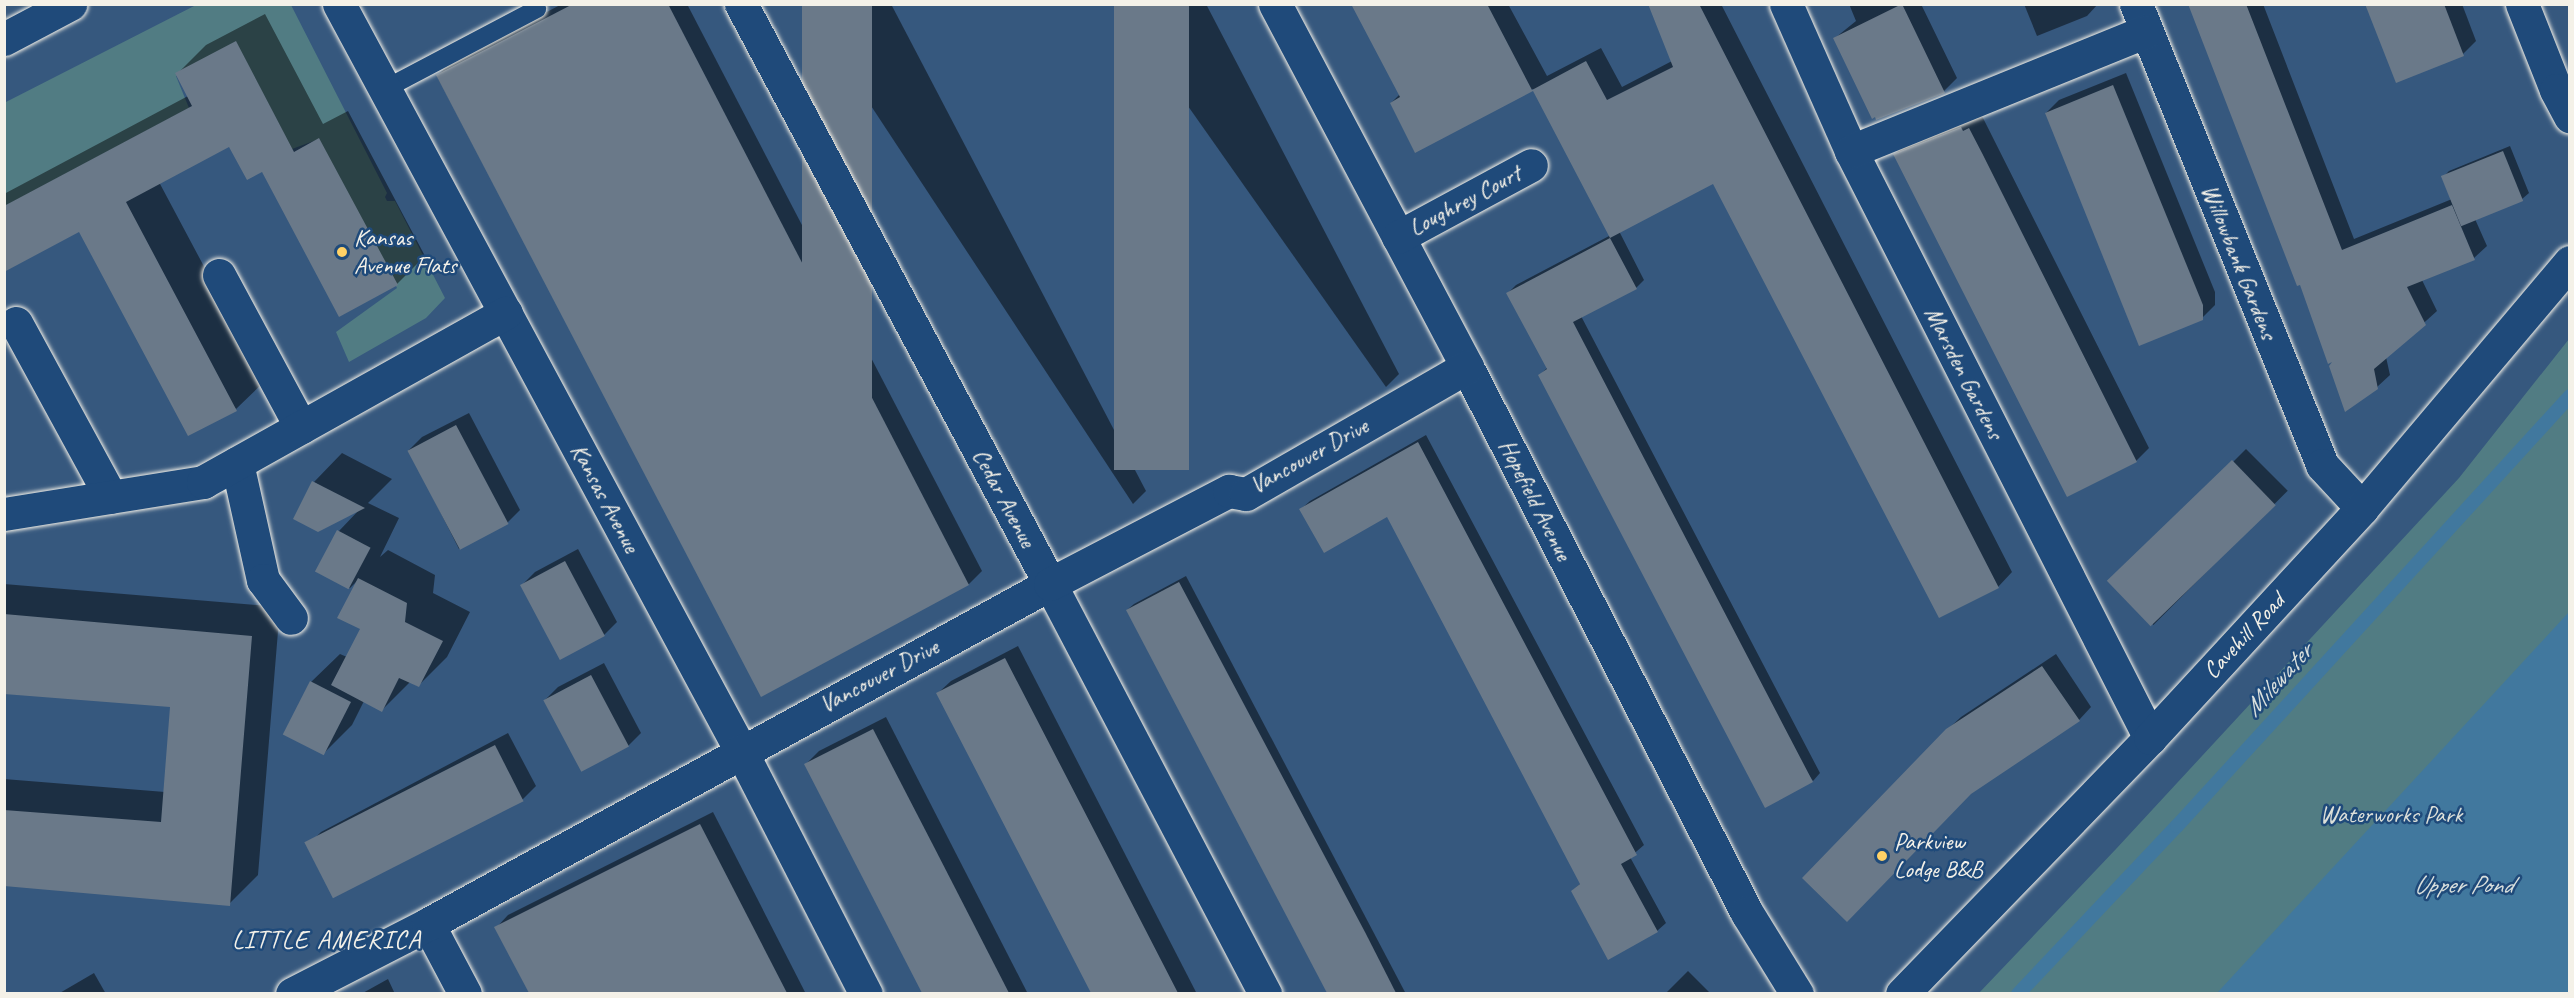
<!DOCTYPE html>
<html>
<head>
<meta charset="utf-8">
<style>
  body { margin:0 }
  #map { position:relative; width:2574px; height:998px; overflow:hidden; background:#36587e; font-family:Caveat,sans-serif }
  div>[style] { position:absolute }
  .green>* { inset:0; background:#517c83 }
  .water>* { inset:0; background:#41789e }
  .shadow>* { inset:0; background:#0007; transform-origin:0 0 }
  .stream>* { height:14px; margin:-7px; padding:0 7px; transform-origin:7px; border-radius:7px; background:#41789e }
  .building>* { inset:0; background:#6a7989; transform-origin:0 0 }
  .roads { filter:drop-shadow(0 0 2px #f4f1e8) drop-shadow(0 0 2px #f4f1e8) }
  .lane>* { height:18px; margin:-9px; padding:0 9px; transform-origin:9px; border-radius:9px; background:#1f4a7a }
  .street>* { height:33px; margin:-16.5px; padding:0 16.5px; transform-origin:16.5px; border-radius:16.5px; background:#1f4a7a }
  .secondary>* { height:33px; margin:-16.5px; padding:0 16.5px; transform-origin:16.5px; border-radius:16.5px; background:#1f4a7a }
  .primary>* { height:33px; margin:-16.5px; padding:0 16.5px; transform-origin:16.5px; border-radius:16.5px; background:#1f4a7a }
  .dots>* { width:16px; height:16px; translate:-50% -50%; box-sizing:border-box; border:3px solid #1f4a7a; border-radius:50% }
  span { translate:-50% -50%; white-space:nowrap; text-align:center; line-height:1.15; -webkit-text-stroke:5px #1f4a7a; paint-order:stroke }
  .street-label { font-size:24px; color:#f4f1e8 }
  .poi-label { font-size:24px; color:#f4f1e8 }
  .left { translate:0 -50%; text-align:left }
  .park-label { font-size:24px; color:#dcdfd9 }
  .water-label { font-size:26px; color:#d9dfdd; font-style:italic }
  .neighbourhood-label { font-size:26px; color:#f4f1e8; letter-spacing:1.5px }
  .frame { position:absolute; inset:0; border:6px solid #f4f1e8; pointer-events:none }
</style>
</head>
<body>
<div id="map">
  <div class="green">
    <div style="clip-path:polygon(196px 5px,291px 5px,387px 193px,385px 197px,387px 201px,395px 201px,445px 298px,426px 318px,349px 362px,336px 332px,397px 288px,319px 139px,292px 149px,236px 42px,176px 76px,189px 108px,5px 206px,4px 103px)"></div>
    <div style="clip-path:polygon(2569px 339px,2569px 993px,1978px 994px,2116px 849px,2459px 478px)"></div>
  </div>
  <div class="water">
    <div style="clip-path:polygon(2569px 612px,2569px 993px,2217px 993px)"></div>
  </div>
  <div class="shadow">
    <div style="clip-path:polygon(562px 4px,687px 4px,982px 571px,969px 584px,762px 694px,437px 76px,451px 62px)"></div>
    <div style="clip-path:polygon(804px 4px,891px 4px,1146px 491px,1133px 504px)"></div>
    <div style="clip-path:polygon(1116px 4px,1206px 4px,1399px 374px,1386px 387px)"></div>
    <div style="clip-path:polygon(1353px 4px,1508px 4px,1547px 76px,1601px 48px,1622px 87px,1672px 61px,1650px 4px,1721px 4px,2012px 572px,1998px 587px,1713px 182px,1619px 231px,1644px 280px,1636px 288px,1581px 316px,1820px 773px,1813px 781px,1540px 375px,1548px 367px,1508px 293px,1516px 285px,1611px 235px,1533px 89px,1416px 151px,1391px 103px,1400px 94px)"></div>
    <div style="clip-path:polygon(1849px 4px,1921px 4px,1957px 78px,1944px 91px,1835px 38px,1856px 21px)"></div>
    <div style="clip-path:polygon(2024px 4px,2098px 4px,2087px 16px,2037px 36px)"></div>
    <div style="clip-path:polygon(2190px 4px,2263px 4px,2354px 239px,2452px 199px,2443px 177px,2449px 171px,2510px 146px,2529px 193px,2522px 199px,2475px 219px,2487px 246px,2474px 258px,2422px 280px,2437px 311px,2386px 357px,2390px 375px,2377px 387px,2338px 358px,2301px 283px)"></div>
    <div style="clip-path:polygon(2367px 4px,2462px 4px,2476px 41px,2463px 54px,2397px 81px)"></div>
    <div style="clip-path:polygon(265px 14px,323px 124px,348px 111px,425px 256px,397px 284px,230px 145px,159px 182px,265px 381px,236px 409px,80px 230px,4px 270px,4px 194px,188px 96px,177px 74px,206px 45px)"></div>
    <div style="clip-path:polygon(2126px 73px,2215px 292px,2215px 305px,2202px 318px,2046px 113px,2059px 100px)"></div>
    <div style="clip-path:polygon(1974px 115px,1976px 119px,1982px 116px,2149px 448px,2136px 461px,1895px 154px,1908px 141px)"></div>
    <div style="clip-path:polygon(469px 413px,520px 510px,507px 523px,459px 549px,409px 450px,422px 437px)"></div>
    <div style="clip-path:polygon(1426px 435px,1644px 845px,1630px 857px,1666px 923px,1657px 931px,1572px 891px,1581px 883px,1388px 515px,1301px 509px,1310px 501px)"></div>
    <div style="left:2246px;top:449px;width:59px;height:190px;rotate:45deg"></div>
    <div style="clip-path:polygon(342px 453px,392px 479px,368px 503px,399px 518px,380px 557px,388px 550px,435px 575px,433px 593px,470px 612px,447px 657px,418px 686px,410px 682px,382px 710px,364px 701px,352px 725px,323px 754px,311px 682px,340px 654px,347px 657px,362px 629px,357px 581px,350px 588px,317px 572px,339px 531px,359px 510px,314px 482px)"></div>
    <div style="clip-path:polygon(578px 549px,617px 622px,604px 635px,522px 585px,535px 572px)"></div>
    <div style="clip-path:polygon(1186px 576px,1406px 994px,1329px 994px,1127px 610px,1134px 604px)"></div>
    <div style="clip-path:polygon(4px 584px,280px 607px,258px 875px,229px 904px,4px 885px,4px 779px,165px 792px,172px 705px,4px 692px)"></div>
    <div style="clip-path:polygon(1018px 646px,1197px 994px,1093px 994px,938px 693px,951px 681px)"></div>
    <div style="clip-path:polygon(2056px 654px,2091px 707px,2079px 720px,1947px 730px,1961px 717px)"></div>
    <div style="clip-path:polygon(604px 663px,641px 733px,628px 746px,545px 700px,558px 687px)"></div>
    <div style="clip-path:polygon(886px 717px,1028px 994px,924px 994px,806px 764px,819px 751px)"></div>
    <div style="clip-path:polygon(508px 733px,536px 786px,523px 799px,308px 845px,321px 832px)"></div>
    <div style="clip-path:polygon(713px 812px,806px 994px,530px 994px,496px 928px,508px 915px)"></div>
    <div style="clip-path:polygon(1688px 971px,1711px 994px,1665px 994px)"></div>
    <div style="clip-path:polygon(94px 973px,106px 994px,58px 994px)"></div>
    <div style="clip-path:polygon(388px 979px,395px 994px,361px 994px)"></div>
  </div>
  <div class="stream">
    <div style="left:2018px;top:994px;width:231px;rotate:-46.6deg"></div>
    <div style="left:2177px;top:826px;width:583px;rotate:-47.57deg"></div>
  </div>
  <div class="building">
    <div style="clip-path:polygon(573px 4px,668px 4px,969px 585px,761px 697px,436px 75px)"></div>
    <div style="left:802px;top:4px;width:70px;height:599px"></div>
    <div style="left:1114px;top:4px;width:75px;height:466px"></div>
    <div style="clip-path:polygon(1351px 4px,1487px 4px,1532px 90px,1586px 61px,1607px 100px,1673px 67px,1648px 4px,1699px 4px,1999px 588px,1939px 618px,1713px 184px,1610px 238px,1533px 91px,1415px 153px,1390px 103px,1400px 97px)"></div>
    <div style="clip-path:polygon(1902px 4px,1945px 93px,1876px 120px,1875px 117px,1872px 119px,1833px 38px)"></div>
    <div style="clip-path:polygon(2188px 4px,2246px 4px,2342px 250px,2452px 205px,2475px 260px,2407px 287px,2426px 325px,2374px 369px,2378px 389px,2345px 412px,2329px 366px,2332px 362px,2328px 364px,2300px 285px,2297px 286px)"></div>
    <div style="clip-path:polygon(2365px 4px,2444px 4px,2464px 56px,2396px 83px)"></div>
    <div style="clip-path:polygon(236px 41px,294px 152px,319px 138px,398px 285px,339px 317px,262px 172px,247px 180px,229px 147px,126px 202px,237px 411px,188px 436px,79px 232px,4px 272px,4px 206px,192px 106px,175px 73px)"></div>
    <div style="clip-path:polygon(2113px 85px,2203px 305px,2203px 320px,2139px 346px,2045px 113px)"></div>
    <div style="clip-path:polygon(1961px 127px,1963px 131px,1969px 128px,1982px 153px,2137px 462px,2067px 497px,1893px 154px)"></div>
    <div style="left:2503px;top:151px;width:54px;height:67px;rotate:68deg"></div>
    <div style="clip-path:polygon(1610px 238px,1637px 289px,1573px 322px,1813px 782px,1765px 808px,1538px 375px,1547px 369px,1506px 293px)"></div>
    <div style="left:456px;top:425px;width:112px;height:55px;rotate:62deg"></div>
    <div style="clip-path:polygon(1418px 442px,1637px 855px,1621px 864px,1658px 932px,1608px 960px,1571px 891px,1580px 884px,1387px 517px,1324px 553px,1299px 509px)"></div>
    <div style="left:2232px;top:460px;width:63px;height:174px;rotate:46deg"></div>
    <div style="clip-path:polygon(312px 481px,365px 508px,318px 532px,293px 519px)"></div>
    <div style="left:337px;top:530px;width:38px;height:47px;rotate:28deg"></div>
    <div style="left:565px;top:561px;width:85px;height:51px;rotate:62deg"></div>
    <div style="clip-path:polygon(358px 578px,407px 603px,405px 622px,443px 641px,419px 687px,399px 678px,382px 712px,331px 685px,360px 629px,337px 618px)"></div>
    <div style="clip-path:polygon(1179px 582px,1366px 934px,1396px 993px,1327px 993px,1126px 610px)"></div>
    <div style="clip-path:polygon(4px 614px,252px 636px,230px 906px,4px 886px,4px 810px,161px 822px,170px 707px,4px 694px)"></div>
    <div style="clip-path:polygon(1005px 658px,1110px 861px,1178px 993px,1091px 993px,981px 780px,936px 693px)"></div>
    <div style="clip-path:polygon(2042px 666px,2080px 721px,1971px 794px,1847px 922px,1802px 878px,1946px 729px)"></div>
    <div style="left:591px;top:675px;width:81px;height:54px;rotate:62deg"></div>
    <div style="left:310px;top:681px;width:46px;height:60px;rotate:27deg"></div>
    <div style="clip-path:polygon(873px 729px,933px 845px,1009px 993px,922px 993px,804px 764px)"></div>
    <div style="left:495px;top:745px;width:63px;height:214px;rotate:63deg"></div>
    <div style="clip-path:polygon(700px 824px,787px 993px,529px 993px,494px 927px)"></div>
  </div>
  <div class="roads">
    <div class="lane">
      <div style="left:385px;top:89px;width:172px;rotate:-27.8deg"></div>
    </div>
    <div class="street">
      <div style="left:339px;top:4px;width:848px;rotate:61.71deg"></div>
      <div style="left:741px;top:751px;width:273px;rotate:62.8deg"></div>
      <div style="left:741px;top:4px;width:657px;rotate:61.95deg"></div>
      <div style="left:1050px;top:584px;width:463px;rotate:62.3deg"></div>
      <div style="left:1275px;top:4px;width:411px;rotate:62.1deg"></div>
      <div style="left:1467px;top:367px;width:614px;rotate:62.85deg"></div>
      <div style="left:1747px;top:913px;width:95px;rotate:58.3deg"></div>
      <div style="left:1786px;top:4px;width:161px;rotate:66.1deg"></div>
      <div style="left:1851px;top:151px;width:659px;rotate:63.01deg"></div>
      <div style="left:2136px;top:4px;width:497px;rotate:68deg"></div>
      <div style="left:2322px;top:465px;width:59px;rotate:47.1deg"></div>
      <div style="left:2522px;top:4px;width:92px;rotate:68.4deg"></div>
      <div style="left:2556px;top:90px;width:30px;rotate:62deg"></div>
      <div style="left:1851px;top:151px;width:318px;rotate:-22.1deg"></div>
      <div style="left:1398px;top:237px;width:151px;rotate:-28.4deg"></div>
      <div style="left:219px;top:275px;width:173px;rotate:61.7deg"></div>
      <div style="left:16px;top:323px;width:198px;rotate:61.4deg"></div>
      <div style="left:237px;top:463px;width:120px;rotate:77.5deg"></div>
      <div style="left:263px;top:580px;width:47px;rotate:53.6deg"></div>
      <div style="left:4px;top:514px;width:202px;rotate:-9.1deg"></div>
      <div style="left:203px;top:482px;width:347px;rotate:-29.2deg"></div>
      <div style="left:428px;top:924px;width:79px;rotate:62.1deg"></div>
      <div style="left:292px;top:994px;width:153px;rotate:-27.2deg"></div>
      <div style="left:428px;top:924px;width:709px;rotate:-28.66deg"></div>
      <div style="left:1050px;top:584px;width:202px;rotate:-27.5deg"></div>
      <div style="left:1229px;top:491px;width:17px;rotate:10deg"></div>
      <div style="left:1246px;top:494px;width:255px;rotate:-29.9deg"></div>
    </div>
    <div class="secondary">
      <div style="left:1902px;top:994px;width:356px;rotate:-45.9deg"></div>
      <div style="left:2150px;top:738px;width:313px;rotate:-47.3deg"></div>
      <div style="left:2362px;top:508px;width:322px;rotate:-49.8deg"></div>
    </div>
    <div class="primary">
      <div style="left:4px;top:39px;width:75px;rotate:-27.9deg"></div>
    </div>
  </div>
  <div class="dots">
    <div style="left:342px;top:252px;background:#ffd166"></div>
    <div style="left:1882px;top:856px;background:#ffd166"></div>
  </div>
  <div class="street-label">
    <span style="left:1465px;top:201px;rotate:-28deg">Loughrey Court</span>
    <span style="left:2239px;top:262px;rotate:68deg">Willowbank Gardens</span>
    <span style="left:1964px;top:373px;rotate:63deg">Marsden Gardens</span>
    <span style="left:1309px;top:456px;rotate:-29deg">Vancouver Drive</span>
    <span style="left:605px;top:498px;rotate:62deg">Kansas Avenue</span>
    <span style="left:1004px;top:498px;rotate:62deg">Cedar Avenue</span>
    <span style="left:1535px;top:500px;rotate:63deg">Hopefield Avenue</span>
    <span style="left:2244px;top:636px;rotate:-47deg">Cavehill Road</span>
    <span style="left:879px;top:676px;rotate:-28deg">Vancouver Drive</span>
  </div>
  <div class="poi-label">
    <span class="left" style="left:354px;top:252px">Kansas<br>Avenue Flats</span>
    <span class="left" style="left:1894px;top:856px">Parkview<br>Lodge B&amp;B</span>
  </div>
  <div class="park-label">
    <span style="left:2391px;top:815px">Waterworks Park</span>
  </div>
  <div class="water-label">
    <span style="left:2278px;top:680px;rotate:-48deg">Milewater</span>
    <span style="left:2463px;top:885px">Upper Pond</span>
  </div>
  <div class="neighbourhood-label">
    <span style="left:327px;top:940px">LITTLE AMERICA</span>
  </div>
  <div class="frame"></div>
</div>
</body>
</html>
